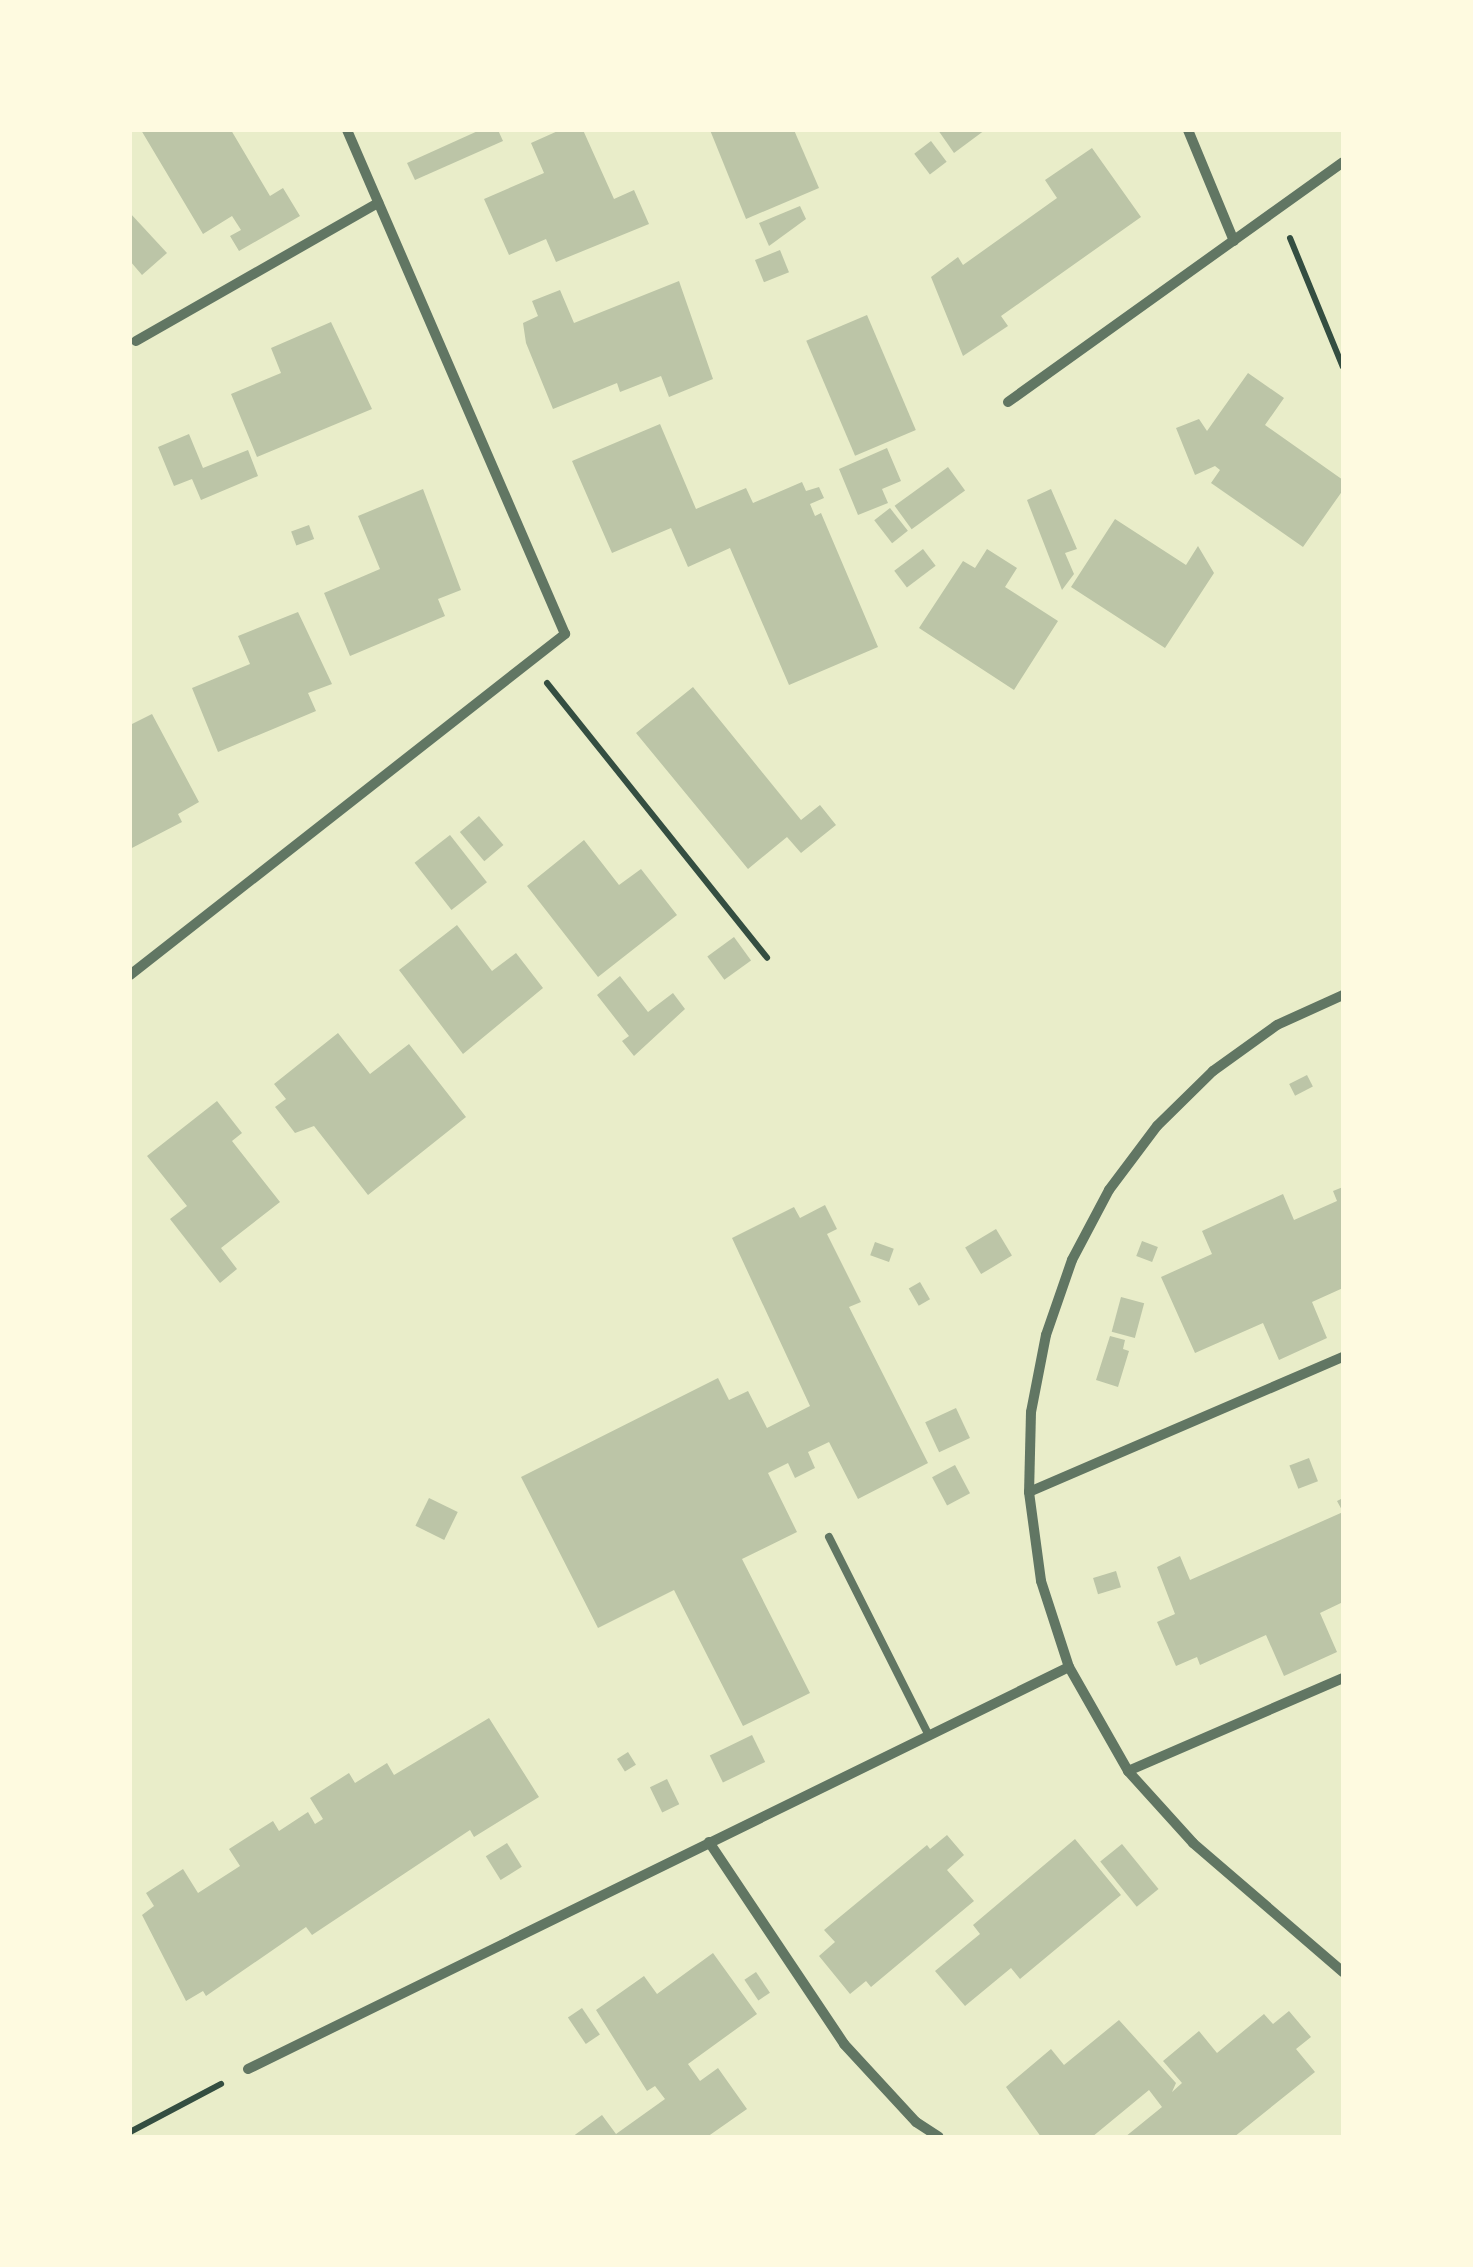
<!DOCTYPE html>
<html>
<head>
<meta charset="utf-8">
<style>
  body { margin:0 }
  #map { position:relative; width:1473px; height:2267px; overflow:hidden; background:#e9edc9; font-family:Signika,sans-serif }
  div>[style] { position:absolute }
  .building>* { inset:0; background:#bcc5a7; transform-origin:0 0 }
  .path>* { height:6px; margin:-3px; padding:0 3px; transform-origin:3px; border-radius:3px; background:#344e41 }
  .service>* { height:8px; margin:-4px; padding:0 4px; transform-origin:4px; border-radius:4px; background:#617663 }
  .minor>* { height:10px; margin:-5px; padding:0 5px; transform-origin:5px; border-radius:5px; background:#617663 }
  span { translate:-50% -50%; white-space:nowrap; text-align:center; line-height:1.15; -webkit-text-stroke:8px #fefae0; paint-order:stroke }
  .frame { position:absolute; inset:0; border:132px solid #fefae0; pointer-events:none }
</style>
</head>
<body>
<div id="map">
  <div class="building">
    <div style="clip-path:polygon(141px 130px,231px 130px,270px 196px,283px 188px,300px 216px,239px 251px,230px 236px,241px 230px,232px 216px,203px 234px)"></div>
    <div style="clip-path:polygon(480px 130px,498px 130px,503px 141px,415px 180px,407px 163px)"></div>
    <div style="clip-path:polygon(560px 130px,583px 130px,614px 199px,634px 190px,649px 224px,556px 262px,546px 239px,509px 255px,484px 199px,544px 173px,531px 143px)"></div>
    <div style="clip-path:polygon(710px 130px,794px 130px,819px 188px,746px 219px)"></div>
    <div style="clip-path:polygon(938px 130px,985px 130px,954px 153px)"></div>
    <div style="left:931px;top:141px;width:26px;height:21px;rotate:53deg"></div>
    <div style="clip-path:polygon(1092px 148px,1141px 217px,1001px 316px,1008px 326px,963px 356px,931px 277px,958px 257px,963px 265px,1057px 198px,1045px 180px)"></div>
    <div style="clip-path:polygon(800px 206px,806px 219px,769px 246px,759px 223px)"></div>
    <div style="clip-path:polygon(130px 213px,167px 253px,142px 275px,130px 261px)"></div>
    <div style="left:780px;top:250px;width:24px;height:27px;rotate:68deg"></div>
    <div style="clip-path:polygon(679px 281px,713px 379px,669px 397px,661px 376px,620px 392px,617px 383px,553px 409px,526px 343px,523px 323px,538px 316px,532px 301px,560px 290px,574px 323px)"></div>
    <div style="left:867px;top:315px;width:125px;height:66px;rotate:67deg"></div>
    <div style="clip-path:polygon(331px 322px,372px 409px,257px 457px,231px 394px,281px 373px,271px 348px)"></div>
    <div style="clip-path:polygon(1248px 373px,1284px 398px,1265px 425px,1343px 480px,1343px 490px,1303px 547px,1211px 483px,1220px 470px,1215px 466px,1195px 475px,1176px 428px,1199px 419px,1207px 431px)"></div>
    <div style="clip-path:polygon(660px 424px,696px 509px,746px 488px,753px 503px,802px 482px,806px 491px,819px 487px,824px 498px,810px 504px,815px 516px,821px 513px,878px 647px,789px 685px,730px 548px,688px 567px,671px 528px,612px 553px,572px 461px)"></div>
    <div style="clip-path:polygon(189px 434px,203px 468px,248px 450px,258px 476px,201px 500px,192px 479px,174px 486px,158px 447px)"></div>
    <div style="clip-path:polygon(887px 448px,901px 481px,882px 489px,888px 503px,858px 515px,839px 469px)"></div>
    <div style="left:948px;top:467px;width:29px;height:66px;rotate:54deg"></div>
    <div style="clip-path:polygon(423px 489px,461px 590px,438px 599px,445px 616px,350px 656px,324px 593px,380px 569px,358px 516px)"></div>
    <div style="clip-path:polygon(1051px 489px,1077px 549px,1065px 553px,1074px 574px,1062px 590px,1027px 500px)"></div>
    <div style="left:890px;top:508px;width:29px;height:20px;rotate:52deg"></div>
    <div style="clip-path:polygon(1115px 519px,1186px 565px,1198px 546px,1214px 573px,1165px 648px,1071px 587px)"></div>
    <div style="left:309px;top:525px;width:15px;height:19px;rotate:70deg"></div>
    <div style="left:923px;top:549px;width:21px;height:36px;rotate:53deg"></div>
    <div style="clip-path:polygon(987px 549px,1017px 568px,1005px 587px,1058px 621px,1014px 690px,919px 628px,963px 561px,975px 568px)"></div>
    <div style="clip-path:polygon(298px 612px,332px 684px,308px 693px,316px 711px,218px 752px,192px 688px,250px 664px,238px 636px)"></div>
    <div style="clip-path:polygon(693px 687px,801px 820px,820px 805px,836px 825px,801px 853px,787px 837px,748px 869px,636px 733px)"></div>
    <div style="clip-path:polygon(152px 714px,199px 802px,178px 814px,182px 822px,130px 849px,130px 725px)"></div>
    <div style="left:479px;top:816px;width:38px;height:25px;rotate:50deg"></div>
    <div style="left:450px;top:835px;width:60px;height:45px;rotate:52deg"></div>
    <div style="clip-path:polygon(584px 840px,619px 885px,641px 869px,677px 915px,598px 977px,527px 886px)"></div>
    <div style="clip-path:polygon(457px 925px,492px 971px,516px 953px,543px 988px,463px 1054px,399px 970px)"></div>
    <div style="left:734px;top:937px;width:29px;height:33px;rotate:54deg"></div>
    <div style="clip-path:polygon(620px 976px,648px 1012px,673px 993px,685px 1009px,634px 1056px,622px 1041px,629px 1036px,597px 995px)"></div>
    <div style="clip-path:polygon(338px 1033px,370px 1074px,409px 1044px,466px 1117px,368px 1195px,314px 1126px,295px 1133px,275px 1107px,286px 1099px,274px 1084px)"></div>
    <div style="left:1307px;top:1075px;width:13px;height:20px;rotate:63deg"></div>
    <div style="clip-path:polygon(217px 1101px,242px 1133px,232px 1141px,280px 1202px,221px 1248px,237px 1269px,220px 1283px,170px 1219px,187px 1206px,147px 1156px)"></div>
    <div style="clip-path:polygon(1343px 1187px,1343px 1288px,1312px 1302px,1327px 1338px,1279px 1360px,1263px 1323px,1195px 1353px,1161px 1277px,1212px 1254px,1202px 1231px,1283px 1194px,1294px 1220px,1337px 1201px,1333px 1191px)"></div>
    <div style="clip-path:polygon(825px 1205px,837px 1229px,827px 1234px,861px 1302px,849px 1307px,928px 1463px,858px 1499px,829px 1442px,808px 1452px,815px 1468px,795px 1478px,788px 1463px,768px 1473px,797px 1532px,742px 1559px,810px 1693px,743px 1726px,674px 1590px,598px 1628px,521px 1477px,718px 1378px,729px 1400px,748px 1391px,767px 1428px,810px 1406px,732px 1238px,794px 1207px,800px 1218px)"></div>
    <div style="left:996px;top:1229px;width:31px;height:36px;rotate:59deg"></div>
    <div style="left:1142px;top:1241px;width:17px;height:16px;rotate:21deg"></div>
    <div style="left:875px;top:1242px;width:20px;height:14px;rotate:20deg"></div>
    <div style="left:920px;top:1282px;width:20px;height:13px;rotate:60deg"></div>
    <div style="left:1121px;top:1297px;width:24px;height:36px;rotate:15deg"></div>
    <div style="clip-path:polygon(1110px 1336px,1125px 1340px,1123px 1349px,1129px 1351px,1118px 1387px,1096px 1380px)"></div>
    <div style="left:956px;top:1408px;width:33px;height:34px;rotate:65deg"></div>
    <div style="left:1309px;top:1458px;width:25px;height:21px;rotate:69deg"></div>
    <div style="left:955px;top:1465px;width:32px;height:26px;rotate:62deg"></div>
    <div style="left:429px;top:1498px;width:32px;height:31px;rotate:26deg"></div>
    <div style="clip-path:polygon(1343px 1498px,1343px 1602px,1320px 1613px,1337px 1652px,1284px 1676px,1266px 1635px,1200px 1665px,1197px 1657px,1176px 1666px,1157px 1622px,1175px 1614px,1157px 1567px,1180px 1556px,1190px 1580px,1343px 1512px,1337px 1501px)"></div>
    <div style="left:1116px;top:1571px;width:17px;height:24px;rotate:73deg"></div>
    <div style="clip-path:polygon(489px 1718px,539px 1797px,474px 1837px,470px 1830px,312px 1935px,306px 1927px,206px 1996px,203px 1991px,186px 2001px,142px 1915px,154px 1906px,146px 1893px,183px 1869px,198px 1893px,240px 1866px,229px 1849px,273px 1821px,279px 1831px,308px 1812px,315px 1824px,323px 1819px,310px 1798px,349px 1773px,355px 1783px,387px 1763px,394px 1775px)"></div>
    <div style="left:752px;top:1735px;width:30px;height:47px;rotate:64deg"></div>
    <div style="left:628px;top:1752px;width:15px;height:13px;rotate:58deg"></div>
    <div style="left:667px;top:1779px;width:28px;height:19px;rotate:64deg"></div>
    <div style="clip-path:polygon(947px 1835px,964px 1855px,947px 1870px,974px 1901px,871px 1987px,866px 1981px,850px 1994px,819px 1956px,835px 1942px,824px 1930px,927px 1845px,930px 1849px)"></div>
    <div style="clip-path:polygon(1075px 1839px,1121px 1895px,1020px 1979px,1011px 1968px,965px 2006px,935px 1971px,980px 1934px,973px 1925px)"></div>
    <div style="left:507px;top:1843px;width:28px;height:25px;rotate:58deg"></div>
    <div style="left:1122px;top:1844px;width:58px;height:28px;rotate:51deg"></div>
    <div style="clip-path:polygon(713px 1953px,757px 2014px,688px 2064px,700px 2081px,718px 2068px,747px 2109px,707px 2137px,572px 2137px,602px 2115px,616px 2134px,665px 2099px,655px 2086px,647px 2091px,596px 2010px,644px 1976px,657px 1994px)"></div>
    <div style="left:756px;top:1972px;width:25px;height:14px;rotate:56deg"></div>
    <div style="left:582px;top:2008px;width:32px;height:17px;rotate:56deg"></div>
    <div style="clip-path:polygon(1289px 2011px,1311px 2037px,1296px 2049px,1315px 2072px,1234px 2137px,1125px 2137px,1162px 2107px,1149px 2090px,1092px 2137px,1041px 2137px,1006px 2087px,1051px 2049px,1064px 2065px,1119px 2020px,1176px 2083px,1172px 2092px,1182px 2083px,1163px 2061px,1199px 2031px,1217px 2053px,1264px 2014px,1273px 2024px)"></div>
  </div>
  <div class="path">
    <div style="left:1290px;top:238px;width:139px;rotate:67.7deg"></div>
    <div style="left:547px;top:683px;width:352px;rotate:51.3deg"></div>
    <div style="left:130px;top:2132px;width:103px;rotate:-27.8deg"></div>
  </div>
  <div class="service">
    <div style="left:829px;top:1537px;width:220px;rotate:63.3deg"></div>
  </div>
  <div class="minor">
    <div style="left:1188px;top:130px;width:120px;rotate:67.5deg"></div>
    <div style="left:136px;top:341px;width:279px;rotate:-29.7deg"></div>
    <div style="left:1008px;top:402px;width:412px;rotate:-35.6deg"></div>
    <div style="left:130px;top:975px;width:553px;rotate:-38.09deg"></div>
    <div style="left:565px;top:634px;width:549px;rotate:-113.39deg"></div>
    <div style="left:1343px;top:995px;width:72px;rotate:155.6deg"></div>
    <div style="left:1277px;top:1025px;width:79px;rotate:144.3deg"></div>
    <div style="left:1213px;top:1071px;width:78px;rotate:135.5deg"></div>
    <div style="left:1157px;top:1126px;width:80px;rotate:126.9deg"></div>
    <div style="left:1109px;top:1190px;width:79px;rotate:117.9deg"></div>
    <div style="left:1072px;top:1260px;width:79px;rotate:109.1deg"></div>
    <div style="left:1046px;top:1335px;width:78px;rotate:101deg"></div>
    <div style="left:1031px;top:1412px;width:80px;rotate:91.4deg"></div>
    <div style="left:1029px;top:1492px;width:90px;rotate:82.3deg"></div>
    <div style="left:1041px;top:1581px;width:90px;rotate:72deg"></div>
    <div style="left:1069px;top:1667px;width:120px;rotate:60.4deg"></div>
    <div style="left:1128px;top:1771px;width:97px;rotate:47.9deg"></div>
    <div style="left:1193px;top:1843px;width:198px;rotate:40.7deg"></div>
    <div style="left:1029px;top:1492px;width:342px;rotate:-23.3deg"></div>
    <div style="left:1128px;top:1771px;width:234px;rotate:-23.4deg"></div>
    <div style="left:709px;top:1842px;width:243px;rotate:56.2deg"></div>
    <div style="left:844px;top:2044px;width:106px;rotate:47.3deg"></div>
    <div style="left:916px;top:2122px;width:27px;rotate:33deg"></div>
    <div style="left:248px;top:2069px;width:914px;rotate:-26.09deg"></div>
  </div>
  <div class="frame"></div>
</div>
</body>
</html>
